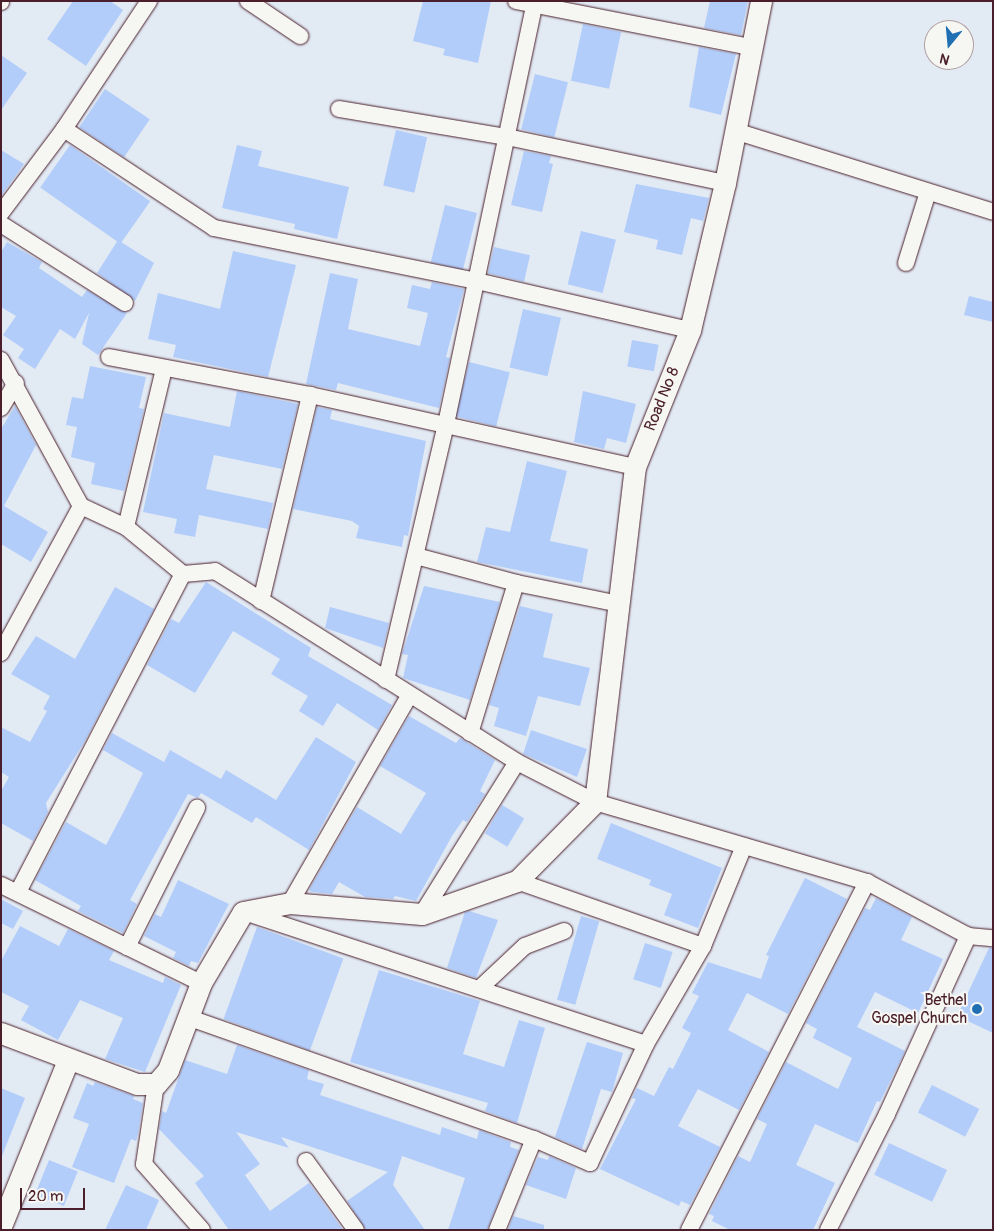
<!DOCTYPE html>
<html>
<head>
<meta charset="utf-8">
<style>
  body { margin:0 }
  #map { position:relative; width:994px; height:1231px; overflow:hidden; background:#e2eaf4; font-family:Pangolin,sans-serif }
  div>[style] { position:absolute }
  .building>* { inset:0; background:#b3cdfa; transform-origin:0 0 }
  .roads { filter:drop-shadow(0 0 1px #4a1f2b) drop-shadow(0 0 1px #4a1f2b) }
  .minor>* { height:16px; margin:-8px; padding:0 8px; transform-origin:8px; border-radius:8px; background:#f6f6f2 }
  .tertiary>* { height:21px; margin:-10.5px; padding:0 10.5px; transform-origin:10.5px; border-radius:10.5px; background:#f6f6f2 }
  .dots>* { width:14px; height:14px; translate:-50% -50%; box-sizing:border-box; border:2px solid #f6f6f2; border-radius:50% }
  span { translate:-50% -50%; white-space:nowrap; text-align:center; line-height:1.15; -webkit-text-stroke:4px #f6f6f2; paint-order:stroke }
  .street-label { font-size:16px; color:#4a1f2b }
  .poi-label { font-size:16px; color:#4a1f2b }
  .right { translate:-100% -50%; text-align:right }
  .frame { position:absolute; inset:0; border:2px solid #4a1f2b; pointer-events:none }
  .north { position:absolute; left:924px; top:20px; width:50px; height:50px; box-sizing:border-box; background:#f6f6f2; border:1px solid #b1a0a2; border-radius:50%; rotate:197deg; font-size:14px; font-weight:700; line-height:20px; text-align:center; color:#4a1f2b }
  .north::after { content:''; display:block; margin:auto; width:18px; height:22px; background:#1f6fb2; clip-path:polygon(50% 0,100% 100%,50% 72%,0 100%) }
  .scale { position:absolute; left:20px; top:1188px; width:65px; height:22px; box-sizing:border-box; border:2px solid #4a1f2b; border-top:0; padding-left:6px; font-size:15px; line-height:18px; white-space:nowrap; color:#4a1f2b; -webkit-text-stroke:4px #f6f6f2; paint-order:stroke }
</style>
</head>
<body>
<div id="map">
  <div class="building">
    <div style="clip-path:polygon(73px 1px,110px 1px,123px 10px,86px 66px,47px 39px)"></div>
    <div style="clip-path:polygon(423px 1px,491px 1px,478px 63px,443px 55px,445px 49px,413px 41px)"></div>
    <div style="clip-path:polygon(710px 1px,748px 1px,741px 35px,704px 28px)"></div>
    <div style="left:583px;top:24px;width:39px;height:58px;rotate:12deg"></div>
    <div style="clip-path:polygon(699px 47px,736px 54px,721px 115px,689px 107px)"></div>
    <div style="clip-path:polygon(1px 55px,27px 73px,1px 110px)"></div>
    <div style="left:535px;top:74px;width:34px;height:57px;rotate:14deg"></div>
    <div style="left:105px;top:89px;width:54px;height:46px;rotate:34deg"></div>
    <div style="left:396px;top:130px;width:32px;height:57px;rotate:13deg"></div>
    <div style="left:70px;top:145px;width:98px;height:52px;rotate:35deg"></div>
    <div style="clip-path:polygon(237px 145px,262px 151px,258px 166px,349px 187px,337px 239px,294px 229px,295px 224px,222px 208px)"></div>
    <div style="clip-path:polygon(1px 150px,24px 164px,1px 196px)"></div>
    <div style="clip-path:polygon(524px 151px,551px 156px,549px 163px,553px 164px,542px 212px,511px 205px)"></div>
    <div style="clip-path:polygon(636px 184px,709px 198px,703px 221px,691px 218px,682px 255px,656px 249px,658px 240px,624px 232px)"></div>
    <div style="left:445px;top:205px;width:33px;height:59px;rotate:14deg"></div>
    <div style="left:581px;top:231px;width:36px;height:55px;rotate:14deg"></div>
    <div style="clip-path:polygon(118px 240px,154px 263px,135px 301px,97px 273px)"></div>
    <div style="clip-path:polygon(7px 242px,42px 262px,39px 268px,82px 297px,87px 290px,127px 313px,98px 355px,82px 344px,89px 313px,75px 339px,60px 329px,35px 369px,18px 358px,24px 349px,3px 335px,16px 316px,1px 307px,1px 252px)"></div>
    <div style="left:494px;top:247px;width:37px;height:27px;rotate:13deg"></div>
    <div style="clip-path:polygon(233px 251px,296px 265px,268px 377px,173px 357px,176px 345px,148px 339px,158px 293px,220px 309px)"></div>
    <div style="clip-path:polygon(330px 273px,358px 279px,348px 329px,420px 346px,428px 313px,407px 308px,412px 285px,430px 289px,432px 282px,464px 289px,446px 357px,450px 358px,439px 408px,338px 383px,336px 390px,306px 384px)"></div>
    <div style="clip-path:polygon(969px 296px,993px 302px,993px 322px,964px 315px)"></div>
    <div style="left:523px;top:309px;width:39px;height:60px;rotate:13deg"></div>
    <div style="left:632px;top:340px;width:27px;height:27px;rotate:10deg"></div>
    <div style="left:469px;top:362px;width:42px;height:56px;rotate:14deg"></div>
    <div style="clip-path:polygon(90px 366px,146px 377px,139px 408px,144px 409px,124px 491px,91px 484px,95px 463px,71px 457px,77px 427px,66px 425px,72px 397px,83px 399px)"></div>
    <div style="clip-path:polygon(237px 391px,298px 404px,282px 469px,214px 455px,206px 489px,273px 503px,268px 529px,199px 515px,195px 537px,174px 533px,177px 519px,143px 512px,164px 413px,230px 427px)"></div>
    <div style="clip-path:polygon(583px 391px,636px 404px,626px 443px,607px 438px,604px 449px,574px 442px)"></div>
    <div style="clip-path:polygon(15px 406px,36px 445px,4px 506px,48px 532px,31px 562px,1px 544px,1px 429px)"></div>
    <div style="clip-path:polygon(317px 407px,332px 410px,330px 419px,426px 441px,408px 536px,404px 535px,402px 547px,356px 538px,359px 526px,352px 521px,293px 509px)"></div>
    <div style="clip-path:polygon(527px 461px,567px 471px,550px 541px,588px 549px,582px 583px,477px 562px,486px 527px,510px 532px)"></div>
    <div style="clip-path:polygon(206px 582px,311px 648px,308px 656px,392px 705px,378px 730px,337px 703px,323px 726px,299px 711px,308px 696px,271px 674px,280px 659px,233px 631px,195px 693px,147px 665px,171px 619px,179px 623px)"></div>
    <div style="clip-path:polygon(424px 586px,500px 602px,470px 700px,403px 678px,408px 655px,402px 654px)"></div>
    <div style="clip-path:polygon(115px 587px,154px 609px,85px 741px,46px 803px,48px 812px,33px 841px,1px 823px,1px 791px,9px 777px,1px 772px,1px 727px,30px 742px,47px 711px,43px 709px,50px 696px,11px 674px,36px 636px,75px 659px)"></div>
    <div style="clip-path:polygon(520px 606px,553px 614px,543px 657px,590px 668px,580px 706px,538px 696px,526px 736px,494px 726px,499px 708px,489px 705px)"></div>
    <div style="clip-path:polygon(330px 607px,389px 623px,383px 648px,325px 628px)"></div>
    <div style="clip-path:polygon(409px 716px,456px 743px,460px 738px,495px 760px,480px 791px,485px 794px,467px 822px,463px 820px,452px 836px,416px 901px,395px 896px,393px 899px,365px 897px,339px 882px,332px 894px,312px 892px,309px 890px,357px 807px,401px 834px,426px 793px,380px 766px)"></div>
    <div style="clip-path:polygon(531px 730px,587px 749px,577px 777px,523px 754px)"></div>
    <div style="clip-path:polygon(112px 733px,164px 762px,170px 750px,221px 779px,226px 770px,276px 800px,316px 737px,356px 762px,309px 850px,256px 817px,252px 823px,201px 793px,198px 798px,188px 794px,130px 900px,137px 904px,123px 933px,78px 911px,81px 906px,35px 880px,66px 822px,106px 845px,123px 813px,143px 773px,103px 750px)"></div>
    <div style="left:502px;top:805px;width:26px;height:33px;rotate:31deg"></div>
    <div style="clip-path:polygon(611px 823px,722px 868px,698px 928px,664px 915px,672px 894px,649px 885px,651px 880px,597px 859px)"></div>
    <div style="clip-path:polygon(805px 878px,847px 899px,788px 1014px,747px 993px,728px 1030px,769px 1052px,739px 1110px,698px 1089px,678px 1126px,720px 1147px,690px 1205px,681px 1201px,679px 1206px,600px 1169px,636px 1099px,632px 1098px,637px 1088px,654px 1096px,669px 1067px,673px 1069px,691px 1033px,682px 1028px,699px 996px,692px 993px,708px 962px,761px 979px,769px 956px,766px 955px)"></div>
    <div style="clip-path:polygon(178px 880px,229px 904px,198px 963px,191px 961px,189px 966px,173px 958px,176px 952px,144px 936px,155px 914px,161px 917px)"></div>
    <div style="clip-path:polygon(876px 898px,912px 917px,901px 940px,943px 959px,918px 1013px,875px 992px,857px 1027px,905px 1051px,880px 1102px,877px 1101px,858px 1143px,815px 1124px,796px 1165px,835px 1183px,813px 1230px,730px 1230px,712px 1221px,714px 1216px,709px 1214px,738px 1156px,750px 1162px,767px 1124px,757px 1119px,786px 1062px,838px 1089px,852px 1058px,813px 1038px,817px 1029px,806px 1023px,865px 908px,870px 910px)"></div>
    <div style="clip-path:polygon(1px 899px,23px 911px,13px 929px,1px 923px)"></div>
    <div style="clip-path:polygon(469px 911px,498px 920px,476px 978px,447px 968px,465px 912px)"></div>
    <div style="left:581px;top:916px;width:19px;height:87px;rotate:16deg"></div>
    <div style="clip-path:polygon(20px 926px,59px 946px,68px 929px,114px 951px,109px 960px,163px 983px,165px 977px,181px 985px,145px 1072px,105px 1059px,123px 1018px,80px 1000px,58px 1040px,21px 1020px,29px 1006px,1px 992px,1px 961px)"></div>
    <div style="left:257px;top:927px;width:92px;height:98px;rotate:20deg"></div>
    <div style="left:645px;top:943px;width:29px;height:38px;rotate:18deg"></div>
    <div style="clip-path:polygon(989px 948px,993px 948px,993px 1033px,957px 1016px)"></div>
    <div style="clip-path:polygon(379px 970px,480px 1001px,463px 1054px,504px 1067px,519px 1020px,545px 1028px,517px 1123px,485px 1111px,488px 1103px,350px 1062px)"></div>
    <div style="clip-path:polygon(587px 1042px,623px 1053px,612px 1092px,601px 1089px,582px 1149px,555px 1137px)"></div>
    <div style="clip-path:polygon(237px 1045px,309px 1070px,307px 1079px,324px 1084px,320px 1095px,440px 1135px,442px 1127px,477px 1139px,479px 1130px,511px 1142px,510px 1147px,519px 1150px,487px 1230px,448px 1230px,465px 1178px,402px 1156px,393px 1185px,425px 1230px,366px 1230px,347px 1201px,388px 1172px,281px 1137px,289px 1148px,236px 1132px,260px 1164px,245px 1175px,270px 1211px,309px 1183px,343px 1230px,229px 1230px,195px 1183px,204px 1176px,159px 1129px,162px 1111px,166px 1113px,185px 1060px,227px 1074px)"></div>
    <div style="clip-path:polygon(95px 1082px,134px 1096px,133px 1099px,143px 1103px,138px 1134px,136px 1141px,131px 1139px,114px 1183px,72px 1167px,89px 1124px,73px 1118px,87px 1083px,93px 1086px)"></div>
    <div style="left:932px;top:1085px;width:53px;height:31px;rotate:27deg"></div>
    <div style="clip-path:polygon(1px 1088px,25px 1098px,2px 1156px,1px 1156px)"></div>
    <div style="left:889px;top:1143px;width:64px;height:35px;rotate:25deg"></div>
    <div style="clip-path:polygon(549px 1156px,576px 1168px,566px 1199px,526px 1185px,538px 1157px,548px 1160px)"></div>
    <div style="left:49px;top:1160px;width:31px;height:37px;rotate:22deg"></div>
    <div style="clip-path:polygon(126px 1185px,159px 1200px,146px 1230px,105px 1230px)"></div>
    <div style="clip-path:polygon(513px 1216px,544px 1225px,544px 1230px,508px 1230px)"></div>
  </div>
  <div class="roads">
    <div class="minor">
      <div style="left:248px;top:1px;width:63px;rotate:33.9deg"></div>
      <div style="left:516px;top:1px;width:239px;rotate:11.1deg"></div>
      <div style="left:1px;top:2px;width:1px;rotate:-90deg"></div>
      <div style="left:339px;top:109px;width:170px;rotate:9.5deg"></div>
      <div style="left:507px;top:137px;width:223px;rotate:11.9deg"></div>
      <div style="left:64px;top:129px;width:180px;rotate:33.4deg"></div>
      <div style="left:214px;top:228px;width:268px;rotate:11.4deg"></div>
      <div style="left:477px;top:281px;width:219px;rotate:13deg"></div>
      <div style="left:735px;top:131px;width:270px;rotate:17.4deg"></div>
      <div style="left:1px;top:213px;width:105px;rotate:-53.1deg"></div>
      <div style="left:64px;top:129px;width:154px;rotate:-56.4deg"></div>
      <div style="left:1px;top:224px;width:147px;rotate:32.5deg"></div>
      <div style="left:906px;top:263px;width:74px;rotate:-72.8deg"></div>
      <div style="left:109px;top:357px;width:205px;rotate:10.7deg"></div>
      <div style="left:310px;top:395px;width:333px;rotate:12.5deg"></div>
      <div style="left:1px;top:360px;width:166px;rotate:61.3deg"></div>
      <div style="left:81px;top:506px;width:50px;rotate:25deg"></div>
      <div style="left:126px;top:527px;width:74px;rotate:39.5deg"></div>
      <div style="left:183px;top:574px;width:32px;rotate:-5deg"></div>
      <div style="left:215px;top:571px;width:357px;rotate:32.3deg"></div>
      <div style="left:517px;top:762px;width:88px;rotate:27.1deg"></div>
      <div style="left:595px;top:802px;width:284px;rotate:16.4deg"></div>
      <div style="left:867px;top:882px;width:115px;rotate:28.1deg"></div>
      <div style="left:968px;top:936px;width:25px;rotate:5deg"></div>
      <div style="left:1px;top:408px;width:29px;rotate:-59deg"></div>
      <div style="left:126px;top:527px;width:163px;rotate:-76.5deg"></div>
      <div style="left:416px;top:556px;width:104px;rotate:15.1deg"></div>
      <div style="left:516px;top:583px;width:157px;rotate:107deg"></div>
      <div style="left:516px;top:583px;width:105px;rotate:11.5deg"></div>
      <div style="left:261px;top:601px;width:212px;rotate:-76.6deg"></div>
      <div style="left:1px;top:653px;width:167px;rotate:-61.4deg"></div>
      <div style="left:386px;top:680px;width:263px;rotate:-76.8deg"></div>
      <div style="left:446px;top:424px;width:432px;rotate:-78.1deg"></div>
      <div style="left:517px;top:881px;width:197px;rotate:19.3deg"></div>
      <div style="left:1px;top:885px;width:223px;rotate:26.1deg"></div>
      <div style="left:18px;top:892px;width:358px;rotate:-62.6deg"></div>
      <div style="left:290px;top:903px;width:239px;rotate:-60.1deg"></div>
      <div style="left:244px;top:912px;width:423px;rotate:18.2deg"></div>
      <div style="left:422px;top:914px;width:179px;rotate:-58deg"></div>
      <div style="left:127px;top:947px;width:156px;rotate:-63.3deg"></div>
      <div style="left:479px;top:989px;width:63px;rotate:-43.1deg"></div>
      <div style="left:525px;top:946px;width:42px;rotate:-21deg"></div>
      <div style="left:187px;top:1017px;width:368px;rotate:19.4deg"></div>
      <div style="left:534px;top:1139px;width:61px;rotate:23.2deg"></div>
      <div style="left:590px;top:1163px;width:132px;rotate:-64.8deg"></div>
      <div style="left:646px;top:1044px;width:113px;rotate:-59.8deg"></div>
      <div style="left:703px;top:946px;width:108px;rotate:-67.7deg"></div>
      <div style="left:156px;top:1084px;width:81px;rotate:98.5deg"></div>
      <div style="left:144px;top:1164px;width:88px;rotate:48.7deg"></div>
      <div style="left:306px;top:1161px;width:85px;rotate:54.1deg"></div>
      <div style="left:497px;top:1230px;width:98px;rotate:-67.9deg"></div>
      <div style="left:689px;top:1230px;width:391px;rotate:-62.9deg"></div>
      <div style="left:828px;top:1230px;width:130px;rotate:-63deg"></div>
      <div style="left:887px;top:1114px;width:196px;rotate:-65.5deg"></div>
    </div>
    <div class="tertiary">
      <div style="left:1px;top:1033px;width:145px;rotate:20.6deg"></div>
      <div style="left:137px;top:1084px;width:19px"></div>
      <div style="left:156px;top:1084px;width:18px;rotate:-49deg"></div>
      <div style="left:168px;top:1070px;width:93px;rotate:-69.2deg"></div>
      <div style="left:201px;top:983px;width:82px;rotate:-59.4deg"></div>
      <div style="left:243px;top:912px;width:48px;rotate:-10.8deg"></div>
      <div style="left:290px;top:903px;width:132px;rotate:4.8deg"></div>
      <div style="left:422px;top:914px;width:101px;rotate:-19.2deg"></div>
      <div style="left:517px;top:881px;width:111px;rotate:-45.4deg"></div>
      <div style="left:595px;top:802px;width:337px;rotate:-83.2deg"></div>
      <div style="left:635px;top:467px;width:148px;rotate:-68.1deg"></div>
      <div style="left:690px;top:330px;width:151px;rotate:-76.6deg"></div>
      <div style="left:725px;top:183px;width:186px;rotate:-78.8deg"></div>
      <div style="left:1px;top:1226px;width:179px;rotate:-68deg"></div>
    </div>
  </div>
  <div class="dots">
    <div style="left:977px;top:1009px;background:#1f6fb2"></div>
  </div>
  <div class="street-label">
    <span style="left:662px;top:399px;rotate:-68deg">Road No 8</span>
  </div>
  <div class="poi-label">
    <span class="right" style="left:967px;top:1009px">Bethel<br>Gospel Church</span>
  </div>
  <div class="frame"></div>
  <div class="north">N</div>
  <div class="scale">20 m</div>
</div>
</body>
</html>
